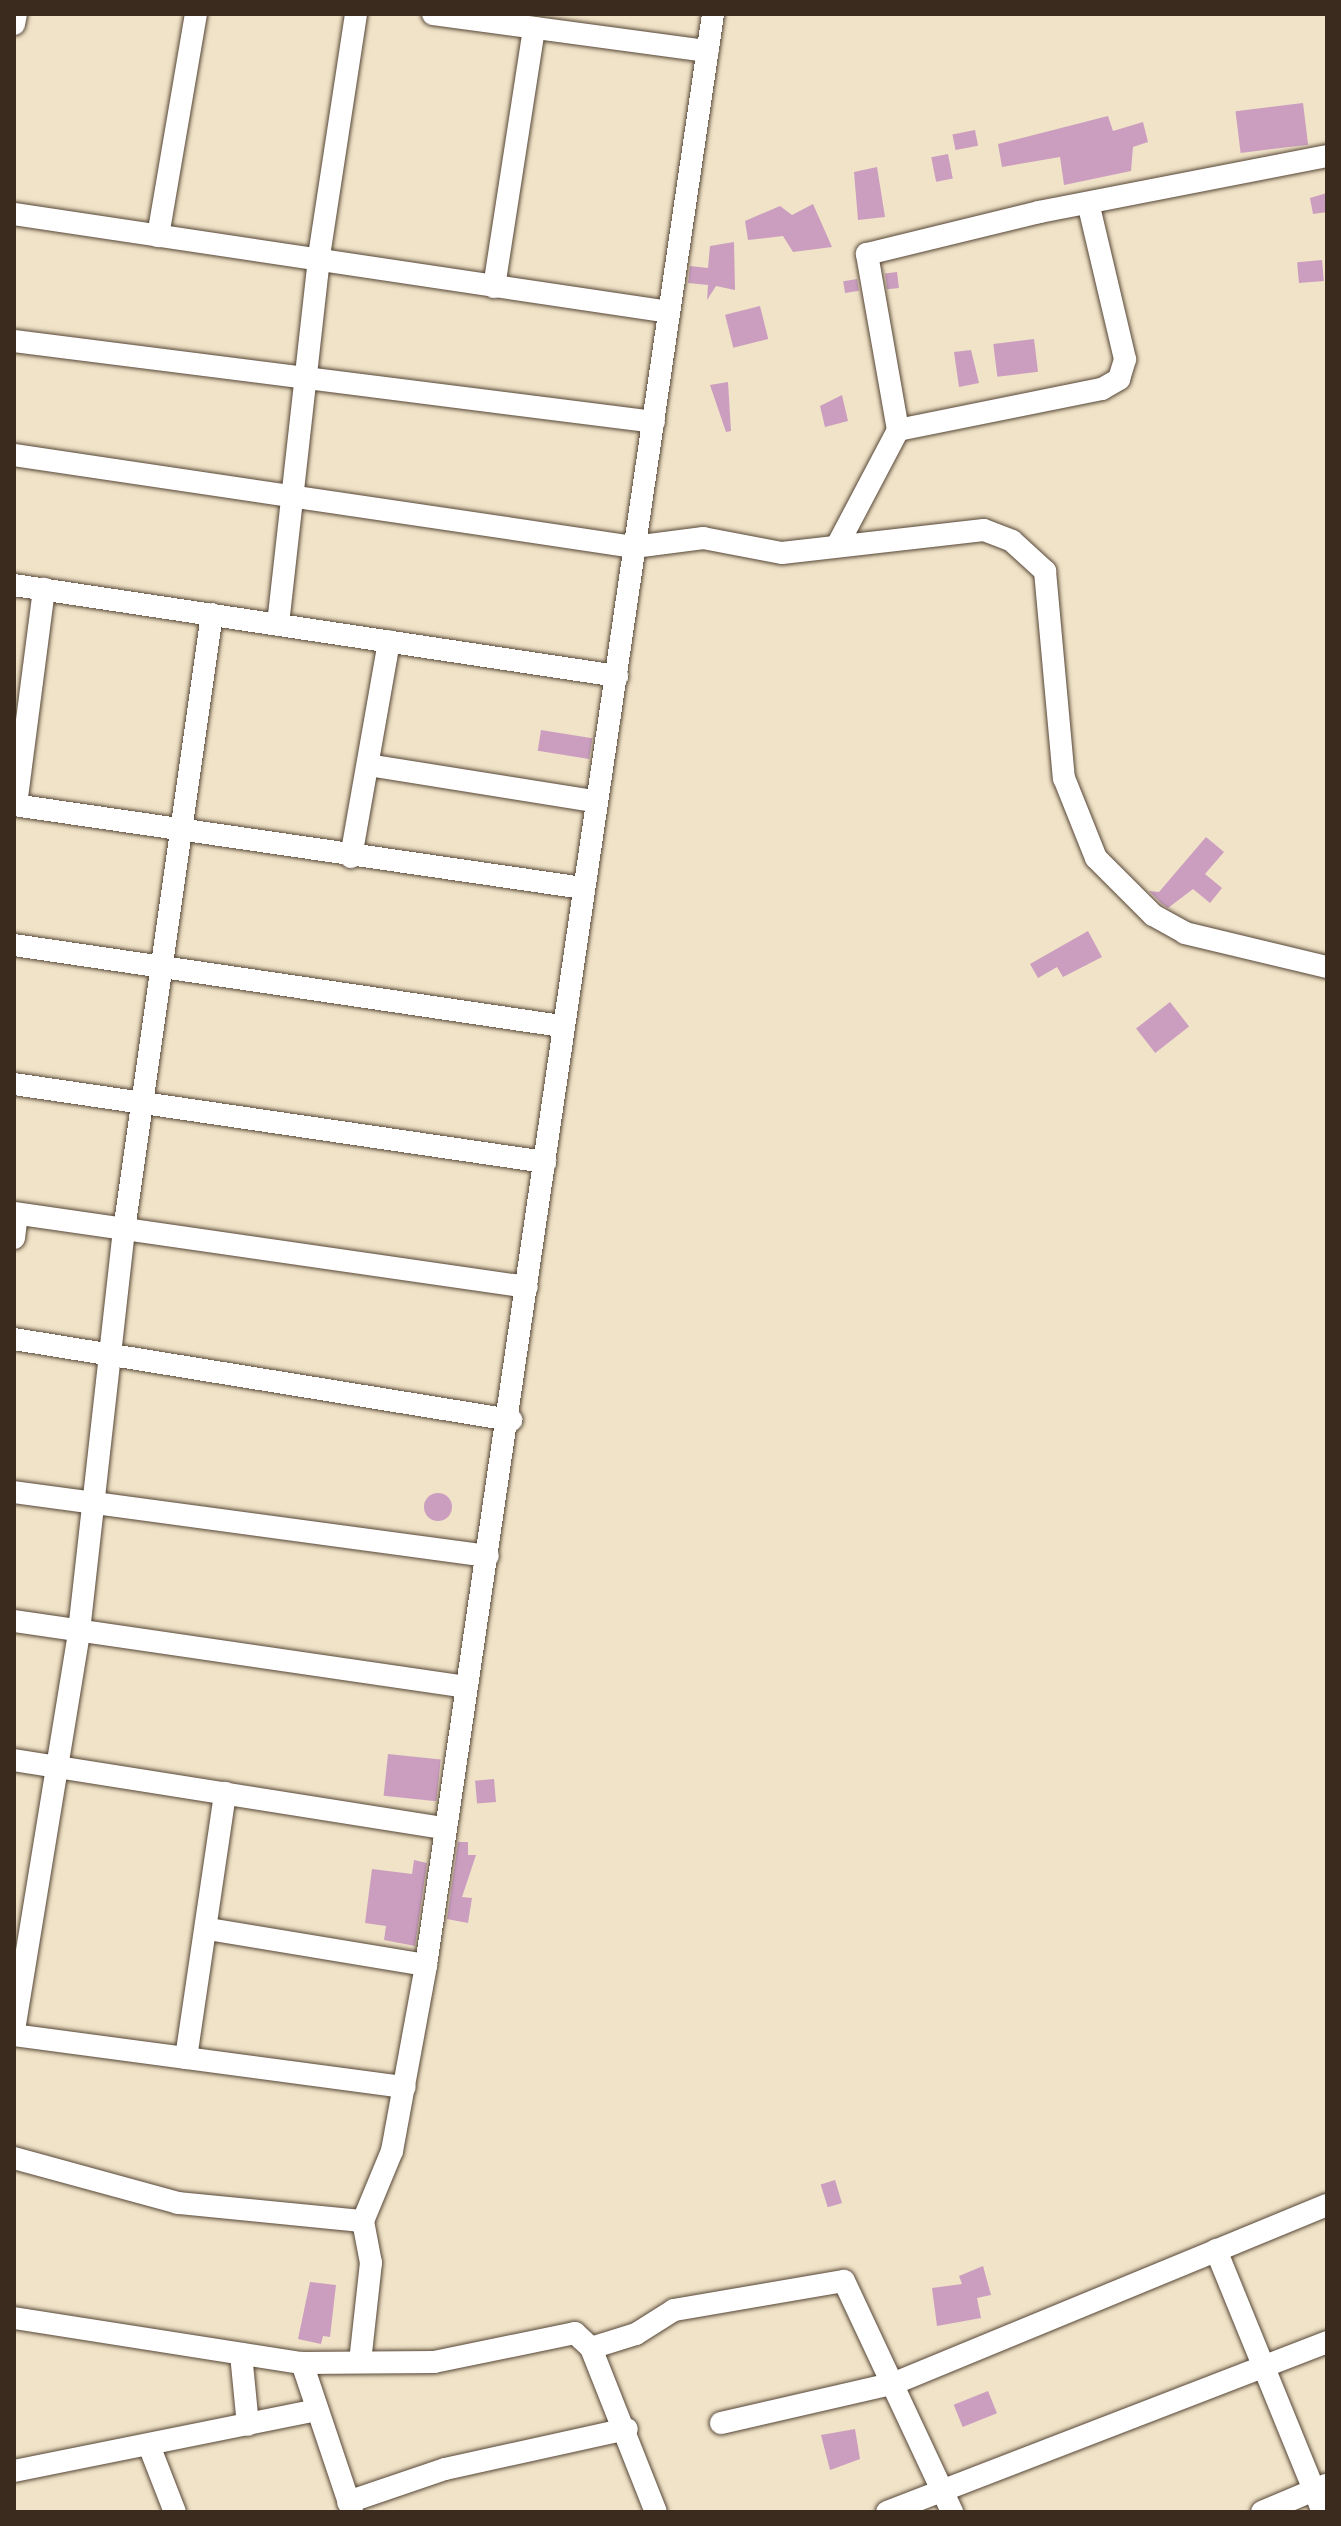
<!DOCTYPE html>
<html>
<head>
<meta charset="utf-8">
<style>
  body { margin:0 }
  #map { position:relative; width:1341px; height:2526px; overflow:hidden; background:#f0e3c7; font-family:"Gentium Book Plus",serif }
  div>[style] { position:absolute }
  .building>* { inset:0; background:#cb9ec0; transform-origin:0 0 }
  .round { border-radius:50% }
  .roads { filter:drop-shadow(0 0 2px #564637) drop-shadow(0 0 2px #564637) }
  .minor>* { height:22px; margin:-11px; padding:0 11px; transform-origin:11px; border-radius:11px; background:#fff }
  span { translate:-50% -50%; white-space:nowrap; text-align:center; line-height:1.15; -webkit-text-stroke:8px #f7f3e8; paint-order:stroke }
  .frame { position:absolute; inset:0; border:16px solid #3b2a1e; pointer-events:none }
</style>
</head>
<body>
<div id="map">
  <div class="building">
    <div style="left:1303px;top:103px;width:42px;height:68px;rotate:83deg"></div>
    <div style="clip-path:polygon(1108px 116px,1113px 131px,1143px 122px,1148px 142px,1133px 147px,1131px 171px,1064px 185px,1060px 157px,1002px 167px,998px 144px)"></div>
    <div style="left:975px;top:130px;width:16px;height:23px;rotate:79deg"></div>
    <div style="left:948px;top:154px;width:25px;height:17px;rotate:79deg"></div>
    <div style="clip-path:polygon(877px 167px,885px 217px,858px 220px,854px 172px)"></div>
    <div style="clip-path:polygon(1327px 193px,1327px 212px,1313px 214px,1310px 198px)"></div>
    <div style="clip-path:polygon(813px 204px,832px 247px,793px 252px,783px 236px,748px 240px,745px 221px,780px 206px,792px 215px)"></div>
    <div style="clip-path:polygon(734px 242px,735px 290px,716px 286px,707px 300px,708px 285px,688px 283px,690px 266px,708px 268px,710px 246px)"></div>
    <div style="left:1322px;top:260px;width:21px;height:25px;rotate:85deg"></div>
    <div style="left:897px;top:272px;width:16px;height:12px;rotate:83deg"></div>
    <div style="left:857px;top:279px;width:12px;height:14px;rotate:81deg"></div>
    <div style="left:760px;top:306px;width:34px;height:36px;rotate:76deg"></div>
    <div style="left:1034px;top:339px;width:33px;height:41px;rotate:83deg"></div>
    <div style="clip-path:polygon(971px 350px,979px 383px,959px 387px,954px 352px)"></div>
    <div style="clip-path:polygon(728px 382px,731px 431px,726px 432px,710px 385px)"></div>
    <div style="clip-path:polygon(842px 395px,848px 421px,825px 427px,820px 406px)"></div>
    <div style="left:541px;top:730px;width:52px;height:21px;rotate:9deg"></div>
    <div style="clip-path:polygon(1206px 837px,1224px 852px,1205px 874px,1222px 888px,1210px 903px,1193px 889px,1168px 908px,1162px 904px,1149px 891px,1159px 892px)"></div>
    <div style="clip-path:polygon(1088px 931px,1102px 957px,1063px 977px,1057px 967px,1038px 978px,1030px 964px)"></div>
    <div style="left:1170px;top:1002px;width:31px;height:43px;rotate:52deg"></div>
    <div class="round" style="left:424px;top:1493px;width:28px;height:28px"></div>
    <div style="left:388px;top:1754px;width:53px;height:42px;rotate:6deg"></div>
    <div style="left:494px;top:1779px;width:23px;height:19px;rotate:85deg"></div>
    <div style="clip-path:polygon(458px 1842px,468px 1842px,468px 1855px,476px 1855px,462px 1897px,472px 1898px,468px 1923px,447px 1919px)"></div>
    <div style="clip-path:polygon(414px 1860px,427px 1863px,415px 1946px,384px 1940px,386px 1926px,365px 1923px,372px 1869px,412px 1874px)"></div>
    <div style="left:835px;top:2180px;width:24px;height:15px;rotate:73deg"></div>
    <div style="clip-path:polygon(983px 2266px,991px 2295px,977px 2298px,981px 2318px,937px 2326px,932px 2288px,962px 2284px,959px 2276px)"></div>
    <div style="clip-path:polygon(310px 2282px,336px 2285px,330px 2337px,323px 2336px,321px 2344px,298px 2339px)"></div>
    <div style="left:988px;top:2391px;width:24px;height:37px;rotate:68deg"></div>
    <div style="clip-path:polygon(855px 2429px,860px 2459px,830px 2470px,821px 2435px)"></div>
  </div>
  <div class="roads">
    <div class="minor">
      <div style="left:433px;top:14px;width:277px;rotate:7.7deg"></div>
      <div style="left:14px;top:24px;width:10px;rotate:-79deg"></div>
      <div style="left:14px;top:214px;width:662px;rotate:8.51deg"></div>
      <div style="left:158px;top:236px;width:225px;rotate:-80.3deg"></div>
      <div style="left:494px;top:287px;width:262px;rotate:-81.2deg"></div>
      <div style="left:14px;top:341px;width:645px;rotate:7.21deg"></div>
      <div style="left:898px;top:430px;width:208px;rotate:-11.4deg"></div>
      <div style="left:1102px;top:389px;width:20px;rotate:-30deg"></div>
      <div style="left:1119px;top:379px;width:21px;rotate:-73deg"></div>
      <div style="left:1125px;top:359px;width:160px;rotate:-103.3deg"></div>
      <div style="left:14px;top:455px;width:627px;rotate:8.44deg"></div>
      <div style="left:634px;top:547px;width:70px;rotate:-7.4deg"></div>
      <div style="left:703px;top:538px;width:80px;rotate:10.8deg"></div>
      <div style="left:782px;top:553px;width:203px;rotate:-6.5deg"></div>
      <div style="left:984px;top:530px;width:30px;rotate:21deg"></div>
      <div style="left:1012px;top:541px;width:45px;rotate:42.3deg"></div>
      <div style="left:1045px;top:571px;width:208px;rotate:84.8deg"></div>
      <div style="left:1064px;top:778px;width:86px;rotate:68.2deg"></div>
      <div style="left:1096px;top:858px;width:81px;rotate:45deg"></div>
      <div style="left:1153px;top:915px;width:37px;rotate:29deg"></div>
      <div style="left:1185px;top:933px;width:146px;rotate:13.5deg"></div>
      <div style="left:838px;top:544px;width:129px;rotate:-62.2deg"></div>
      <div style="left:898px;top:430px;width:179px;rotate:-100deg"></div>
      <div style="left:867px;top:254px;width:177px;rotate:-13.7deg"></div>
      <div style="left:1039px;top:212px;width:293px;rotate:-11deg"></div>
      <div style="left:14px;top:585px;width:610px;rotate:8.58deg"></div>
      <div style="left:278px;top:624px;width:370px;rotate:-83.6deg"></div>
      <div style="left:319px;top:256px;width:245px;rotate:-81.3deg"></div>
      <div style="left:368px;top:765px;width:229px;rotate:9.1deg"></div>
      <div style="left:14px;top:805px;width:575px;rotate:8.3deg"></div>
      <div style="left:16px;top:805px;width:218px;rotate:-82.6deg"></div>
      <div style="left:351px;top:857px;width:219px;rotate:-80deg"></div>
      <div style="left:14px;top:945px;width:553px;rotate:8.42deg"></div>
      <div style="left:14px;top:1084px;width:537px;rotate:8.36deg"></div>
      <div style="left:14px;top:1213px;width:518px;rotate:8.21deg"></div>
      <div style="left:14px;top:1238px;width:24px;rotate:-83deg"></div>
      <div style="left:14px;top:1339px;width:504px;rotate:9.26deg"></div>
      <div style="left:14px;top:1492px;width:478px;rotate:7.7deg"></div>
      <div style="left:14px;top:1621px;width:456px;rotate:8.3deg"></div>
      <div style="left:14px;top:1760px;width:435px;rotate:9deg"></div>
      <div style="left:208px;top:1929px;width:221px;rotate:9.4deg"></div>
      <div style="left:14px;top:2030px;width:404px;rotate:-80.7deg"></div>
      <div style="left:79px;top:1631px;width:404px;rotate:-83.6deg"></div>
      <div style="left:124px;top:1230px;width:622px;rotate:-81.87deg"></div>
      <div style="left:14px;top:2035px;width:394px;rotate:7.6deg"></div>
      <div style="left:186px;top:2058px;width:268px;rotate:-81.6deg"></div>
      <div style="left:14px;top:2158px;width:170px;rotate:15.3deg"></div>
      <div style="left:178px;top:2203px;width:186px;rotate:5.6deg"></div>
      <div style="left:1216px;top:2250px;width:283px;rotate:67.8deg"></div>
      <div style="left:14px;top:2318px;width:291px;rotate:8.9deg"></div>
      <div style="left:302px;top:2363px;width:132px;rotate:-0.4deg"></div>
      <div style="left:434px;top:2362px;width:144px;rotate:-11.6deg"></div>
      <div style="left:575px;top:2333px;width:22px;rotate:43deg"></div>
      <div style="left:591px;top:2348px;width:176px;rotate:68.4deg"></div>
      <div style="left:591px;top:2348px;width:47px;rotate:-17.3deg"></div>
      <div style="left:636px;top:2334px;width:45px;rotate:-32.3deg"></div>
      <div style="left:674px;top:2310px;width:172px;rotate:-9.7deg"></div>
      <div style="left:844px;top:2281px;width:255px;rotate:64.9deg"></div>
      <div style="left:241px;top:2354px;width:71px;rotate:84.4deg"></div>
      <div style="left:360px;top:2362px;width:100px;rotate:-83.7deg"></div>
      <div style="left:371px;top:2263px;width:43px;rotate:-100.8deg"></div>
      <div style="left:363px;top:2221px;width:76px;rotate:-67.5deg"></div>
      <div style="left:392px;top:2151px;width:189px;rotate:-79.6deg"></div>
      <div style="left:426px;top:1965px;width:1972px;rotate:-81.63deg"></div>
      <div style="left:302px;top:2363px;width:157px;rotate:71.4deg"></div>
      <div style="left:721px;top:2423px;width:179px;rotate:-12.9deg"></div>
      <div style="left:895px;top:2383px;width:467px;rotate:-22.4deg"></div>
      <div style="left:150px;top:2448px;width:69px;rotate:68.7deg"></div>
      <div style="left:14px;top:2471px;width:304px;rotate:-11.4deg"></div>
      <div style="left:348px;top:2502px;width:102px;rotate:-18.8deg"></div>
      <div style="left:445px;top:2469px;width:186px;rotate:-12.4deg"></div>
      <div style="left:887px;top:2512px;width:472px;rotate:-21.1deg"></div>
      <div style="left:1262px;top:2512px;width:69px;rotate:-22.9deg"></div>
    </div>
  </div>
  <div class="frame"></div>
</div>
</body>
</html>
